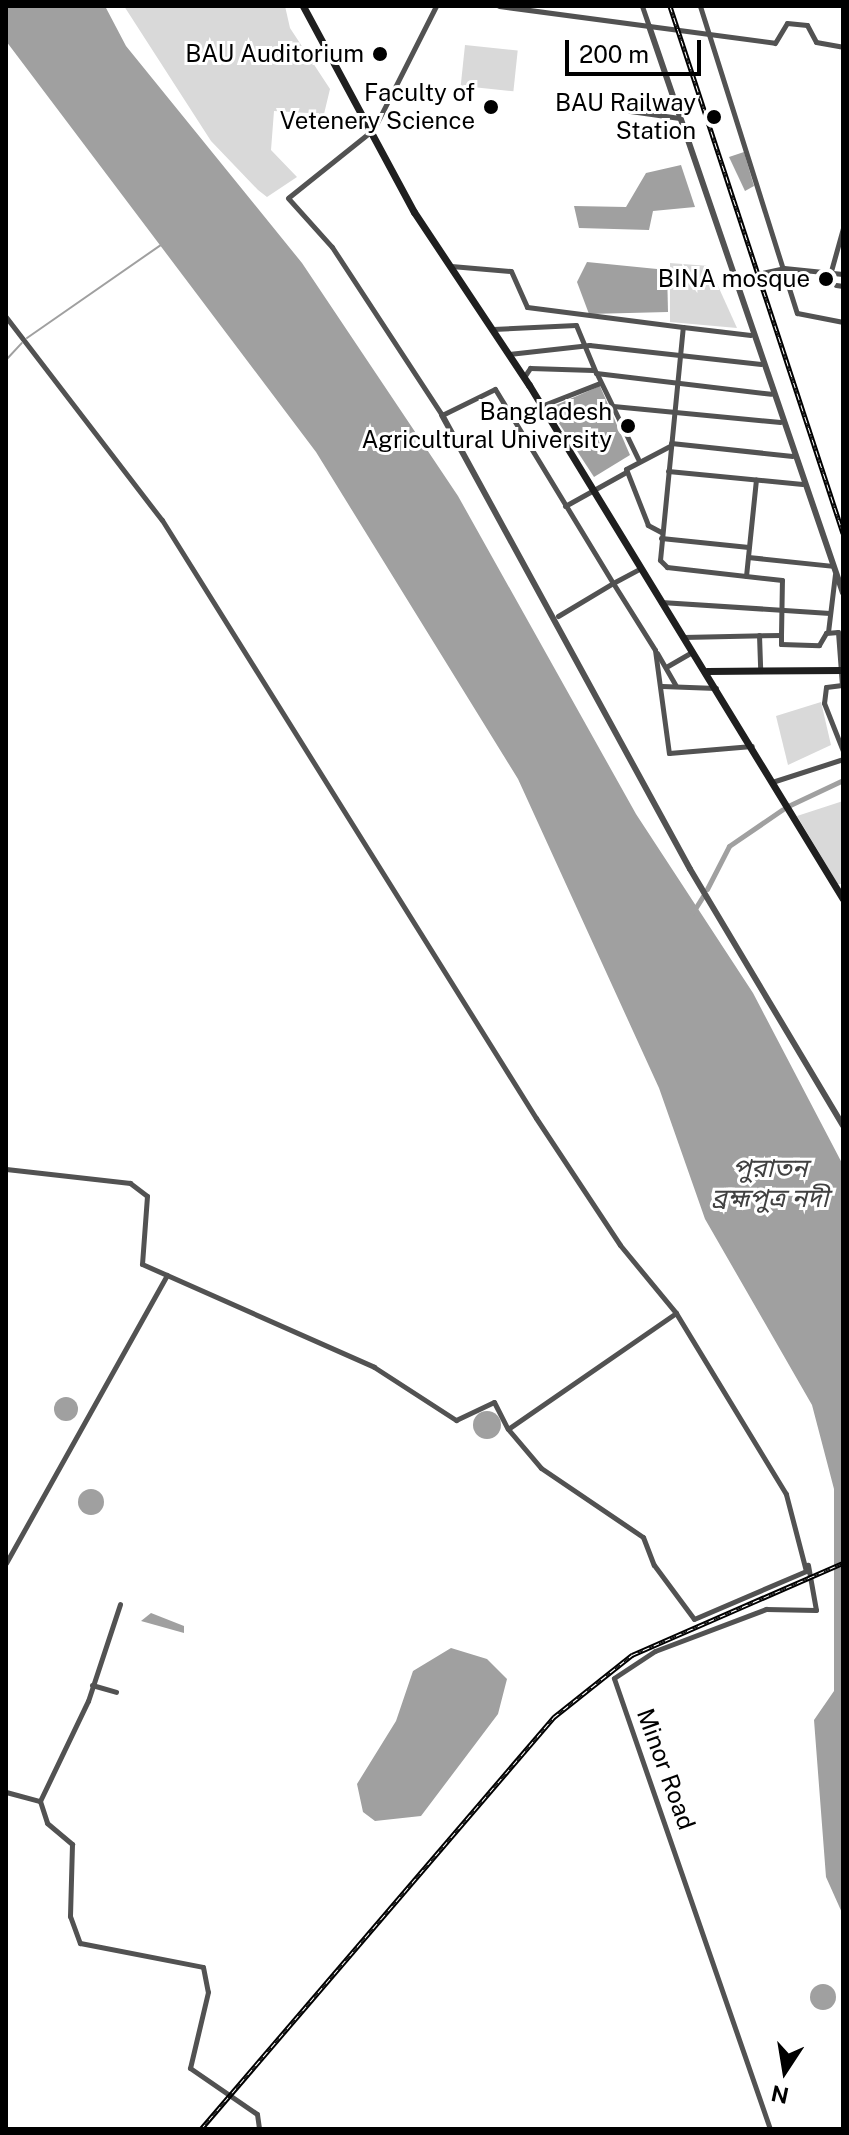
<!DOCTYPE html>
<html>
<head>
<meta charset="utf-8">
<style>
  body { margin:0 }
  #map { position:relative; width:849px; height:2135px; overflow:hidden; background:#fff; font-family:"Public Sans","Noto Sans Bengali",sans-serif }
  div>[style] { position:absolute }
  .green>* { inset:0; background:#d9d9d9; transform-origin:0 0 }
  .water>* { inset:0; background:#a0a0a0 }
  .round { border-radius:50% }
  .stream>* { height:2px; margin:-1px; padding:0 1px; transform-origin:1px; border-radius:1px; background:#a0a0a0 }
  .canal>* { height:5px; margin:-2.5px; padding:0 2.5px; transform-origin:2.5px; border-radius:2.5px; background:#a0a0a0 }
  .minor>* { height:5px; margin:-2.5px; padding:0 2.5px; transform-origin:2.5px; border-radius:2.5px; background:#525252 }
  .tertiary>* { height:6px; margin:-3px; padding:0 3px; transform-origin:3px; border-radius:3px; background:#525252 }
  .secondary>* { height:7px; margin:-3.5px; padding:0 3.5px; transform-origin:3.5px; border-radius:3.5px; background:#1f1f1f }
  .rail>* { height:5px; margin-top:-2.5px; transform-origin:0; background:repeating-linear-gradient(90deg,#fff 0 6px,#000 0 12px); box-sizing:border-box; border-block:2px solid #000 }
  .dots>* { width:22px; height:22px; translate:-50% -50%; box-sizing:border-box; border:4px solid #fff; border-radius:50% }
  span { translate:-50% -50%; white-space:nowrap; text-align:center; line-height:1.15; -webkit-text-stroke:6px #fff; paint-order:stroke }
  .poi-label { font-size:24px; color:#000 }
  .right { translate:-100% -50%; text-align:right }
  .street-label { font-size:24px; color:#000 }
  .water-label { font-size:26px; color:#414141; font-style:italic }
  .frame { position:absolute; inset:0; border:8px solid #000; pointer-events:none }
  .north { position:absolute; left:745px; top:2031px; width:80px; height:80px; -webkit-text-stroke:6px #fff; paint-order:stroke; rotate:192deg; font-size:22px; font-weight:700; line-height:32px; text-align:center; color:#000 }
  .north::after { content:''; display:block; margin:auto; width:28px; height:36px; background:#000; clip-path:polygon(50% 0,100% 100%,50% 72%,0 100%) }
  .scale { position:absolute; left:565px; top:40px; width:136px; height:36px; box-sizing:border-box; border:4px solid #000; border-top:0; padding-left:10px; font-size:24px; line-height:28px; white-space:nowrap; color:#000; -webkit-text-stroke:6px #fff; paint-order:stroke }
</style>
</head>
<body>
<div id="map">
  <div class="green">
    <div style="clip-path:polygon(124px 6px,285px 6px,290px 28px,330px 89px,324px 114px,274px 111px,271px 150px,297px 177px,267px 197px,258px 190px,211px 141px)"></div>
    <div style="left:465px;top:45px;width:53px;height:41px;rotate:6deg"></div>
    <div style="clip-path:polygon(670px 263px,709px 266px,737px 328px,670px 322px)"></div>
    <div style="clip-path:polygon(821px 702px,831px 745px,788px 765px,776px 716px)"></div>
    <div style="clip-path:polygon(843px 801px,843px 884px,838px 884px,797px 816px)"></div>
  </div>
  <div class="water">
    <div style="clip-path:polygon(6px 6px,105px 6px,126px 46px,302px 263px,458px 496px,636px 814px,753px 993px,843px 1165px,843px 1915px,826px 1877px,814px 1720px,834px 1691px,834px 1489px,812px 1405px,705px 1219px,659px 1088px,518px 779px,316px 452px,6px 41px)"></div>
    <div style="clip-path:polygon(744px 152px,754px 186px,745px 191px,729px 157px)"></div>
    <div style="clip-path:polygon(681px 165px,695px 207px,653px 211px,649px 230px,579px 228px,574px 206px,626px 207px,646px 173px)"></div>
    <div style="clip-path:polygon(587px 262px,667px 270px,668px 312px,589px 314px,577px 282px)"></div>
    <div style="clip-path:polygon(600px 386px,630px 455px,594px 477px,549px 408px)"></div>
    <div class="round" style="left:54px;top:1397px;width:24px;height:24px"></div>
    <div class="round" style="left:473px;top:1411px;width:28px;height:28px"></div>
    <div class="round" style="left:78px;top:1489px;width:26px;height:26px"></div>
    <div style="clip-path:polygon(151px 1613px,184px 1626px,184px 1633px,141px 1621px)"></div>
    <div style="clip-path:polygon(451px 1648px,487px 1659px,507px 1679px,498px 1714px,421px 1816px,375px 1821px,363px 1812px,357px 1784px,396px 1721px,413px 1671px)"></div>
    <div class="round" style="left:810px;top:1984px;width:26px;height:26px"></div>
  </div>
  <div class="stream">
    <div style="left:27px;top:338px;width:165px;rotate:-34.8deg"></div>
    <div style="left:6px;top:360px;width:23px;rotate:-47deg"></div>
  </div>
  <div class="canal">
    <div style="left:788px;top:806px;width:61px;rotate:-25.3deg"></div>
    <div style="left:707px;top:889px;width:48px;rotate:-62.9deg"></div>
    <div style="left:729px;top:846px;width:65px;rotate:-34.4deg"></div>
    <div style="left:693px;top:912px;width:19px;rotate:-58deg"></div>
  </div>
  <div class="minor">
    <div style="left:436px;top:6px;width:138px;rotate:116.8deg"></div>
    <div style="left:374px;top:129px;width:110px;rotate:141.3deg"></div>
    <div style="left:288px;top:198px;width:66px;rotate:48.1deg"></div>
    <div style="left:332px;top:247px;width:201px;rotate:56.8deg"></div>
    <div style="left:442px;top:415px;width:59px;rotate:-26.1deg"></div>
    <div style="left:495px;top:389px;width:227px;rotate:58.7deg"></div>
    <div style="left:613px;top:583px;width:30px;rotate:-28deg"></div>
    <div style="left:499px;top:6px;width:278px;rotate:7.6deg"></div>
    <div style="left:775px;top:43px;width:23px;rotate:-59deg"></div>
    <div style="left:787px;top:23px;width:20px;rotate:6deg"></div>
    <div style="left:807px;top:25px;width:19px;rotate:62deg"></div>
    <div style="left:816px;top:42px;width:27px;rotate:10deg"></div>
    <div style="left:642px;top:6px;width:21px;rotate:71deg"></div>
    <div style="left:700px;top:6px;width:322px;rotate:72.5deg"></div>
    <div style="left:797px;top:313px;width:47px;rotate:11.1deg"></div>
    <div style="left:623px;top:110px;width:57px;rotate:8.1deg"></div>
    <div style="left:451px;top:266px;width:60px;rotate:4.8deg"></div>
    <div style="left:511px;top:271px;width:39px;rotate:66deg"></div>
    <div style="left:527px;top:307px;width:157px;rotate:7.3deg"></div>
    <div style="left:831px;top:271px;width:45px;rotate:-74.4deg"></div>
    <div style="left:732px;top:280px;width:53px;rotate:-13deg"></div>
    <div style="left:784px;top:268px;width:59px;rotate:5.8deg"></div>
    <div style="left:836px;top:285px;width:7px;rotate:8deg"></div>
    <div style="left:843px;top:293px;width:1px;rotate:-90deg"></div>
    <div style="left:6px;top:317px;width:256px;rotate:52.5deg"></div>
    <div style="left:162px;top:520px;width:705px;rotate:57.98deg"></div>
    <div style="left:536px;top:1118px;width:152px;rotate:56.5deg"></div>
    <div style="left:620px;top:1245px;width:88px;rotate:50.5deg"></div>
    <div style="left:676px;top:1313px;width:204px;rotate:145.4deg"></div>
    <div style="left:508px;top:1429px;width:51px;rotate:49.8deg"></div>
    <div style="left:541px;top:1468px;width:123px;rotate:34.1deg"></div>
    <div style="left:643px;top:1537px;width:30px;rotate:69deg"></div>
    <div style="left:654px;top:1565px;width:67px;rotate:53.5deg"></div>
    <div style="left:694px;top:1619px;width:122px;rotate:-23.2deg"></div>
    <div style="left:806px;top:1571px;width:80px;rotate:-104.6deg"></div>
    <div style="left:786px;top:1494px;width:212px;rotate:-121.3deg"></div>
    <div style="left:493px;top:329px;width:83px;rotate:-2.8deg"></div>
    <div style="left:576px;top:325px;width:52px;rotate:67.4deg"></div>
    <div style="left:596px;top:373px;width:176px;rotate:6.8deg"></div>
    <div style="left:509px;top:354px;width:81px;rotate:-6.4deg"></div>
    <div style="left:589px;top:345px;width:173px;rotate:6.3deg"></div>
    <div style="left:597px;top:374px;width:94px;rotate:64.2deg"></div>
    <div style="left:524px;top:377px;width:11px;rotate:-56deg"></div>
    <div style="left:530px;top:368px;width:63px;rotate:1.8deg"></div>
    <div style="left:541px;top:406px;width:63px;rotate:-21.3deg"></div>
    <div style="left:613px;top:406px;width:168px;rotate:5.5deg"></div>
    <div style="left:671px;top:443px;width:122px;rotate:6.1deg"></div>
    <div style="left:668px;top:471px;width:135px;rotate:5.5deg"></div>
    <div style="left:565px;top:506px;width:70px;rotate:-29.1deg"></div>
    <div style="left:661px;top:532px;width:15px;rotate:-152deg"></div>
    <div style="left:648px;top:525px;width:60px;rotate:-111.4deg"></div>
    <div style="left:626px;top:469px;width:50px;rotate:-27.6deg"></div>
    <div style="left:661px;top:538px;width:88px;rotate:5.8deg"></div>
    <div style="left:748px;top:557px;width:85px;rotate:6deg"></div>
    <div style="left:746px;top:576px;width:97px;rotate:-84.1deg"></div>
    <div style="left:661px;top:602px;width:169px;rotate:3.7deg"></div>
    <div style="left:558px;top:616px;width:64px;rotate:-31deg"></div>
    <div style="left:613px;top:583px;width:79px;rotate:57.9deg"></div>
    <div style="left:655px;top:650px;width:104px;rotate:82.3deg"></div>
    <div style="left:669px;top:753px;width:83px;rotate:-4.8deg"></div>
    <div style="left:828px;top:632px;width:58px;rotate:-83.1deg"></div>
    <div style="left:759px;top:635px;width:35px;rotate:88deg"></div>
    <div style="left:781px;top:635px;width:9px;rotate:90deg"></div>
    <div style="left:781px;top:644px;width:38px;rotate:2deg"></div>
    <div style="left:819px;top:645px;width:14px;rotate:-60deg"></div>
    <div style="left:826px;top:633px;width:12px;rotate:-5deg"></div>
    <div style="left:838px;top:632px;width:53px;rotate:85.7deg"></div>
    <div style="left:842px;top:685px;width:16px;rotate:173deg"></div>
    <div style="left:826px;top:687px;width:16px;rotate:97deg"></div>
    <div style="left:824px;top:703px;width:52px;rotate:68.4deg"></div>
    <div style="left:683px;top:637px;width:98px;rotate:-1.2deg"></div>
    <div style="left:781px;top:635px;width:55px;rotate:-89deg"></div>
    <div style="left:782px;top:580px;width:116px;rotate:-173.6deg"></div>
    <div style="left:667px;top:567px;width:10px;rotate:-135deg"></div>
    <div style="left:660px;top:560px;width:234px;rotate:-84.4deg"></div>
    <div style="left:683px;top:327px;width:68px;rotate:6.7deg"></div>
    <div style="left:657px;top:653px;width:38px;rotate:60deg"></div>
    <div style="left:666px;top:667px;width:30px;rotate:-30deg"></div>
    <div style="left:662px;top:686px;width:54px;rotate:2.1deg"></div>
    <div style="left:772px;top:782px;width:75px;rotate:-17.9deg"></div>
    <div style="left:6px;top:1169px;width:125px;rotate:6.4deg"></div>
    <div style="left:130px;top:1183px;width:21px;rotate:37deg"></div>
    <div style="left:147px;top:1196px;width:68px;rotate:94.2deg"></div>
    <div style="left:142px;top:1264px;width:254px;rotate:23.9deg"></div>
    <div style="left:374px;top:1367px;width:98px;rotate:32.9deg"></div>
    <div style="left:456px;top:1420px;width:42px;rotate:-25.3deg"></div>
    <div style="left:494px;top:1402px;width:30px;rotate:63deg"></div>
    <div style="left:6px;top:1563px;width:330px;rotate:-60.8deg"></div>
    <div style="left:92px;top:1685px;width:25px;rotate:16deg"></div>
    <div style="left:6px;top:1792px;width:35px;rotate:15deg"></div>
    <div style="left:40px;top:1801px;width:23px;rotate:72deg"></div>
    <div style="left:47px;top:1823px;width:33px;rotate:40deg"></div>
    <div style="left:72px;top:1844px;width:72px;rotate:91.6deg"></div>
    <div style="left:70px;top:1916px;width:29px;rotate:70deg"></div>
    <div style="left:80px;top:1943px;width:125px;rotate:11deg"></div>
    <div style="left:203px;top:1967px;width:25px;rotate:79deg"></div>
    <div style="left:208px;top:1992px;width:78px;rotate:103.3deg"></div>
    <div style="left:190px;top:2068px;width:81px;rotate:34.5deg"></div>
    <div style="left:257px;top:2114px;width:15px;rotate:82deg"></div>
    <div style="left:40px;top:1801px;width:111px;rotate:-64.4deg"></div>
    <div style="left:88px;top:1701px;width:102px;rotate:-71.7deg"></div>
    <div style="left:770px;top:2129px;width:477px;rotate:-109.1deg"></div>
    <div style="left:614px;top:1678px;width:49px;rotate:-33.4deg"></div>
    <div style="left:655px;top:1651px;width:119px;rotate:-20.7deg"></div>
    <div style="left:766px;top:1609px;width:50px;rotate:1.1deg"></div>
    <div style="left:816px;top:1610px;width:46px;rotate:-100.1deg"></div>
  </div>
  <div class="tertiary">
    <div style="left:649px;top:26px;width:599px;rotate:71.11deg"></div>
    <div style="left:442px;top:415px;width:517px;rotate:61.35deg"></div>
    <div style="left:690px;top:869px;width:299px;rotate:59.2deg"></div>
  </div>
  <div class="secondary">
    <div style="left:303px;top:6px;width:234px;rotate:61.7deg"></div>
    <div style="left:414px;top:212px;width:208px;rotate:56.4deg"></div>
    <div style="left:529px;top:385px;width:602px;rotate:58.58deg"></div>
    <div style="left:707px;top:671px;width:136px;rotate:-0.4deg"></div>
  </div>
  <div class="rail">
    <div style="left:670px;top:6px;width:555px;rotate:71.83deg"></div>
    <div style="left:201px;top:2129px;width:543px;rotate:-49.41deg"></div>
    <div style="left:554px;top:1717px;width:100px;rotate:-38.5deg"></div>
    <div style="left:632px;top:1655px;width:230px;rotate:-23.6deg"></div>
  </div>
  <div class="dots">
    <div style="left:380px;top:54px;background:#000"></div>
    <div style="left:491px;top:107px;background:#000"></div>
    <div style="left:714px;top:117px;background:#000"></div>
    <div style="left:826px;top:279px;background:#000"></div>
    <div style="left:628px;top:426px;background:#000"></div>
  </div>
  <div class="poi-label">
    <span class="right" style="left:364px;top:54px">BAU Auditorium</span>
    <span class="right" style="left:475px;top:107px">Faculty of<br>Vetenery Science</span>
    <span class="right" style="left:696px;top:117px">BAU Railway<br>Station</span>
    <span class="right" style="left:810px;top:279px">BINA mosque</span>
    <span class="right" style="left:612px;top:426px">Bangladesh<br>Agricultural University</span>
  </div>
  <div class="street-label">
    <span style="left:666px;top:1769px;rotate:70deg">Minor Road</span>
  </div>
  <div class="water-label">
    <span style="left:770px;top:1183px">পুরাতন<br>ব্রহ্মপুত্র নদী</span>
  </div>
  <div class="frame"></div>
  <div class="north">N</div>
  <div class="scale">200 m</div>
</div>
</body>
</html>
